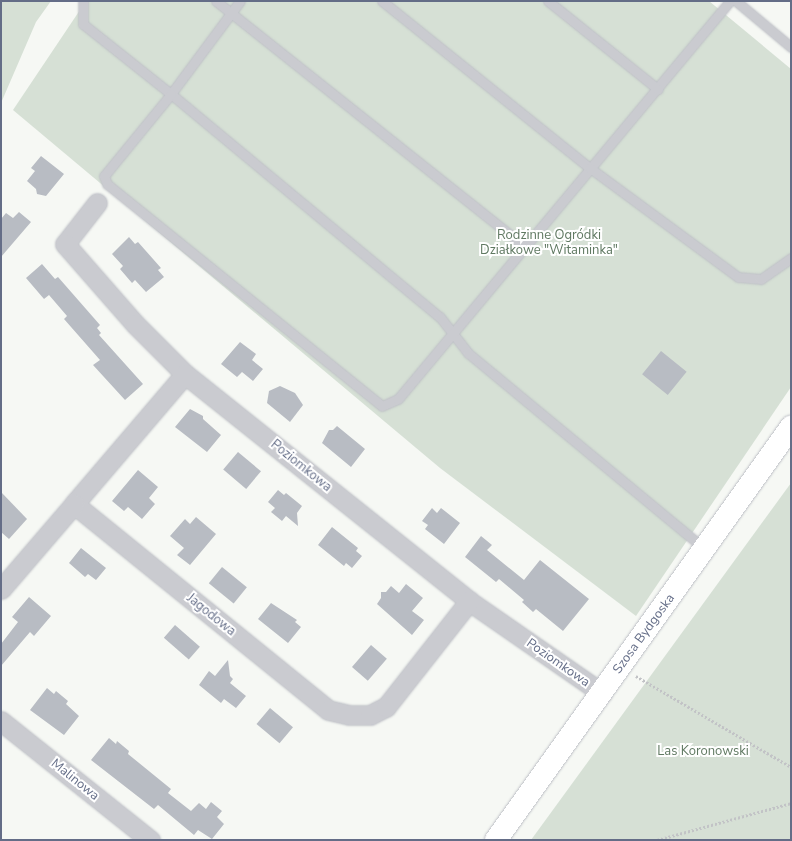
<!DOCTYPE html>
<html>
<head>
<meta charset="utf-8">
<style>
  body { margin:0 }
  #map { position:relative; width:792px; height:841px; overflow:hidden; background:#f6f8f4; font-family:"Nunito Sans",sans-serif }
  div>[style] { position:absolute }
  .green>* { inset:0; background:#d6e0d5 }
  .building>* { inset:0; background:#b8bcc3; transform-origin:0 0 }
  .path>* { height:2.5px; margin-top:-1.25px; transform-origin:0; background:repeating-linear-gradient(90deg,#c2c3c6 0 2px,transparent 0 4px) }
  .roads { filter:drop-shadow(0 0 1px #bec0c6) drop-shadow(0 0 1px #bec0c6) }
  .service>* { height:9px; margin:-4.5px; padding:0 4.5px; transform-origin:4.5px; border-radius:4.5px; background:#cacbd0 }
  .minor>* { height:19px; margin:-9.5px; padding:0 9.5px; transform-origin:9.5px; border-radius:9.5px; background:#cacbd0 }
  .secondary>* { height:22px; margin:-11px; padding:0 11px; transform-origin:11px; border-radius:11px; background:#fff }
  span { translate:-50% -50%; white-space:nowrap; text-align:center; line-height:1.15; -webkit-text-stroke:4px #fff; paint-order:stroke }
  .park-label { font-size:13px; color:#607962 }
  .street-label { font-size:13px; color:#646d87 }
  .frame { position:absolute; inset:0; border:2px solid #646d87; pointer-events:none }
</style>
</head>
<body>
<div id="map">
  <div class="green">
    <div style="clip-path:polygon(1px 1px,51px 1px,36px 22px,1px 103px)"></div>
    <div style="clip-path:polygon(86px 1px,709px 1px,791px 69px,791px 387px,636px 616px,440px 468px,13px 110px)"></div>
    <div style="clip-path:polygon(791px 483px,791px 840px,531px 840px)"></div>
  </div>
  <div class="building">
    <div style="clip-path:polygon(41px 156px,64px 174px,46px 196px,37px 194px,36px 189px,27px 181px,35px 171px,31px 168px)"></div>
    <div style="clip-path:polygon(19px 212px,31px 222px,1px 257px,1px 219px,6px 213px,13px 218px)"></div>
    <div style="clip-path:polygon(129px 237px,135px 244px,138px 242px,161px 268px,158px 270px,164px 277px,146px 292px,135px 280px,132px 283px,120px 269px,123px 266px,112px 254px)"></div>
    <div style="clip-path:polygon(42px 264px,55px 279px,58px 277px,100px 325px,97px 328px,101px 333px,99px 335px,143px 384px,125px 400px,93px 365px,100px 360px,64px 319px,67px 316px,49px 295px,44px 299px,26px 278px)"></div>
    <div style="clip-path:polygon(240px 342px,256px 354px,252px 360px,263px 369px,253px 381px,242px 372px,237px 377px,221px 364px)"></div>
    <div style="left:661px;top:351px;width:33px;height:30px;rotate:39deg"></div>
    <div style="clip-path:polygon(280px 386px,295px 393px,303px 405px,290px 422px,267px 403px,269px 391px)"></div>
    <div style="clip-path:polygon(190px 409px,203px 416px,203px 419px,221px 435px,207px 452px,175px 427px)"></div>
    <div style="clip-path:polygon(337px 426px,365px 449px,351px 467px,322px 443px,329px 430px,333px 430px)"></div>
    <div style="left:238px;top:452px;width:30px;height:23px;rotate:40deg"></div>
    <div style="clip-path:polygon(138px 470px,158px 487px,149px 498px,155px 504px,142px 519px,128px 507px,124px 511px,112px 501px)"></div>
    <div style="clip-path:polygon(278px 490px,284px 495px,286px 493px,302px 506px,297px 513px,298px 526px,286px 516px,282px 521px,271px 512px,275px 508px,268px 502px)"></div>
    <div style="clip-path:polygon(1px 492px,27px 519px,9px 539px,1px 532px)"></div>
    <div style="clip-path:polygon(432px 508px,437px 513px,441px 508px,460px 523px,444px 544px,425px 529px,428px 525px,422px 521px)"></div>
    <div style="clip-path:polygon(196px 517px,216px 534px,190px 565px,177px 555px,184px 548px,170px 536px,185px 519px,190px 524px)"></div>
    <div style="clip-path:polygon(332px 527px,358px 548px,356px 551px,362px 556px,352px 568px,346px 563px,344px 566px,318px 545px)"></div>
    <div style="clip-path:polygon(481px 536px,492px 545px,487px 550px,524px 580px,540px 560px,589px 599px,563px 631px,536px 609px,533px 612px,522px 602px,524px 600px,499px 579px,496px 582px,465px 557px)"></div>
    <div style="clip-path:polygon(81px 548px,106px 568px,96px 580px,88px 574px,85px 577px,69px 563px)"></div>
    <div style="left:222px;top:567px;width:32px;height:21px;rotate:39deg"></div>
    <div style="clip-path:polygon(406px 584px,423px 598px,412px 611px,424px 620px,412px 635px,377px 604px,381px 598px,381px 592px,386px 592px,391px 586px,399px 593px)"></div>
    <div style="clip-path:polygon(29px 597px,51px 616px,34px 636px,30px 632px,1px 666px,1px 644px,18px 622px,12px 617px)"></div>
    <div style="clip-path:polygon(271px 603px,297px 620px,295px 622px,301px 627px,288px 643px,258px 619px)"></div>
    <div style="left:175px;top:625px;width:33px;height:17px;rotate:41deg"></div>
    <div style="left:371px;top:645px;width:21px;height:29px;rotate:41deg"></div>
    <div style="clip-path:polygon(228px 660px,230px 676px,233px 679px,230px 683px,246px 696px,236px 708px,224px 699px,221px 703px,199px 685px,209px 671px,215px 676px)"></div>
    <div style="clip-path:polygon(47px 688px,54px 694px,56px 691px,68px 701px,66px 704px,79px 716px,64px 735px,30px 710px)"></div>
    <div style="left:270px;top:708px;width:30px;height:21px;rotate:40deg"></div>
    <div style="clip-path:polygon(109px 738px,116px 744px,117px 741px,129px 751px,128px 754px,171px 789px,168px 793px,191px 811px,199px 803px,206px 809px,211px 802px,222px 811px,217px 817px,224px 824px,212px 839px,198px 830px,194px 835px,158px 805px,154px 809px,91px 760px)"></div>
  </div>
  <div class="path">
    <div style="left:636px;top:676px;width:180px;rotate:30.4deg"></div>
    <div style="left:657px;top:840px;width:139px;rotate:-15.4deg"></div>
  </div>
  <div class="roads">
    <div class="service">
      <div style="left:83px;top:1px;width:23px;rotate:90deg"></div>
      <div style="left:83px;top:24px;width:112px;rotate:38.5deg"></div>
      <div style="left:171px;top:94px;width:349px;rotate:39.7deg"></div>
      <div style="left:440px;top:317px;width:46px;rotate:52.1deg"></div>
      <div style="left:468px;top:353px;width:308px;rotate:39.6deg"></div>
      <div style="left:216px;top:1px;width:395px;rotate:38.5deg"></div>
      <div style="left:240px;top:1px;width:116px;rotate:126.6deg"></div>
      <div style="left:171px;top:94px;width:106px;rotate:129.3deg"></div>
      <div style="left:104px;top:176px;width:9px;rotate:69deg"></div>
      <div style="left:107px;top:184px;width:353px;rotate:38.9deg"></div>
      <div style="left:382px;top:406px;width:17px;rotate:-24deg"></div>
      <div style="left:398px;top:399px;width:518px;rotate:-50.17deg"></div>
      <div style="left:382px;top:1px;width:267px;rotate:38.8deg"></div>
      <div style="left:590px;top:168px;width:184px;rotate:36.4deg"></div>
      <div style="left:738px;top:277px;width:23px;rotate:5deg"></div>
      <div style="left:761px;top:279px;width:37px;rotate:-35deg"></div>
      <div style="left:548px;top:1px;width:141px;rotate:38.7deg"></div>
      <div style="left:736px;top:1px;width:72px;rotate:39.9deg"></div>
    </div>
    <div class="minor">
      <div style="left:97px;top:203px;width:52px;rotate:128deg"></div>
      <div style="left:65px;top:244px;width:106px;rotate:48.8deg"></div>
      <div style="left:135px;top:324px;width:71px;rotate:45deg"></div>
      <div style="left:185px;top:374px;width:364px;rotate:38.6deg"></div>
      <div style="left:469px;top:601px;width:162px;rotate:34.7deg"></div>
      <div style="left:185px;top:374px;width:171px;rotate:130.5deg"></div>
      <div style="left:74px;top:504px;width:327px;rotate:39deg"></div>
      <div style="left:328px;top:710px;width:22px;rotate:13deg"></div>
      <div style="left:349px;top:715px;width:21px"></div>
      <div style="left:370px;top:715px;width:18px;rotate:-27deg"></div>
      <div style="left:386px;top:707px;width:135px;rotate:-51.9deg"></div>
      <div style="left:1px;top:589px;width:112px;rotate:-49.3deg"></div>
      <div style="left:1px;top:721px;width:191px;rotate:38.6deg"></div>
    </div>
    <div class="secondary">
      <div style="left:496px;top:840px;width:508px;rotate:-54.46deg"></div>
    </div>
  </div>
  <div class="park-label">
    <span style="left:549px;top:243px">Rodzinne Ogródki<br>Działkowe "Witaminka"</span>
    <span style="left:703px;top:751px">Las Koronowski</span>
  </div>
  <div class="street-label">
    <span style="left:301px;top:466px;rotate:39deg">Poziomkowa</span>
    <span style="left:211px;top:615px;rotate:39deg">Jagodowa</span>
    <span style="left:644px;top:634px;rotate:-54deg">Szosa Bydgoska</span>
    <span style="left:558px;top:663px;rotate:35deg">Poziomkowa</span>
    <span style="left:75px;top:780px;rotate:39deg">Malinowa</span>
  </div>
  <div class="frame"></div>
</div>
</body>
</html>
